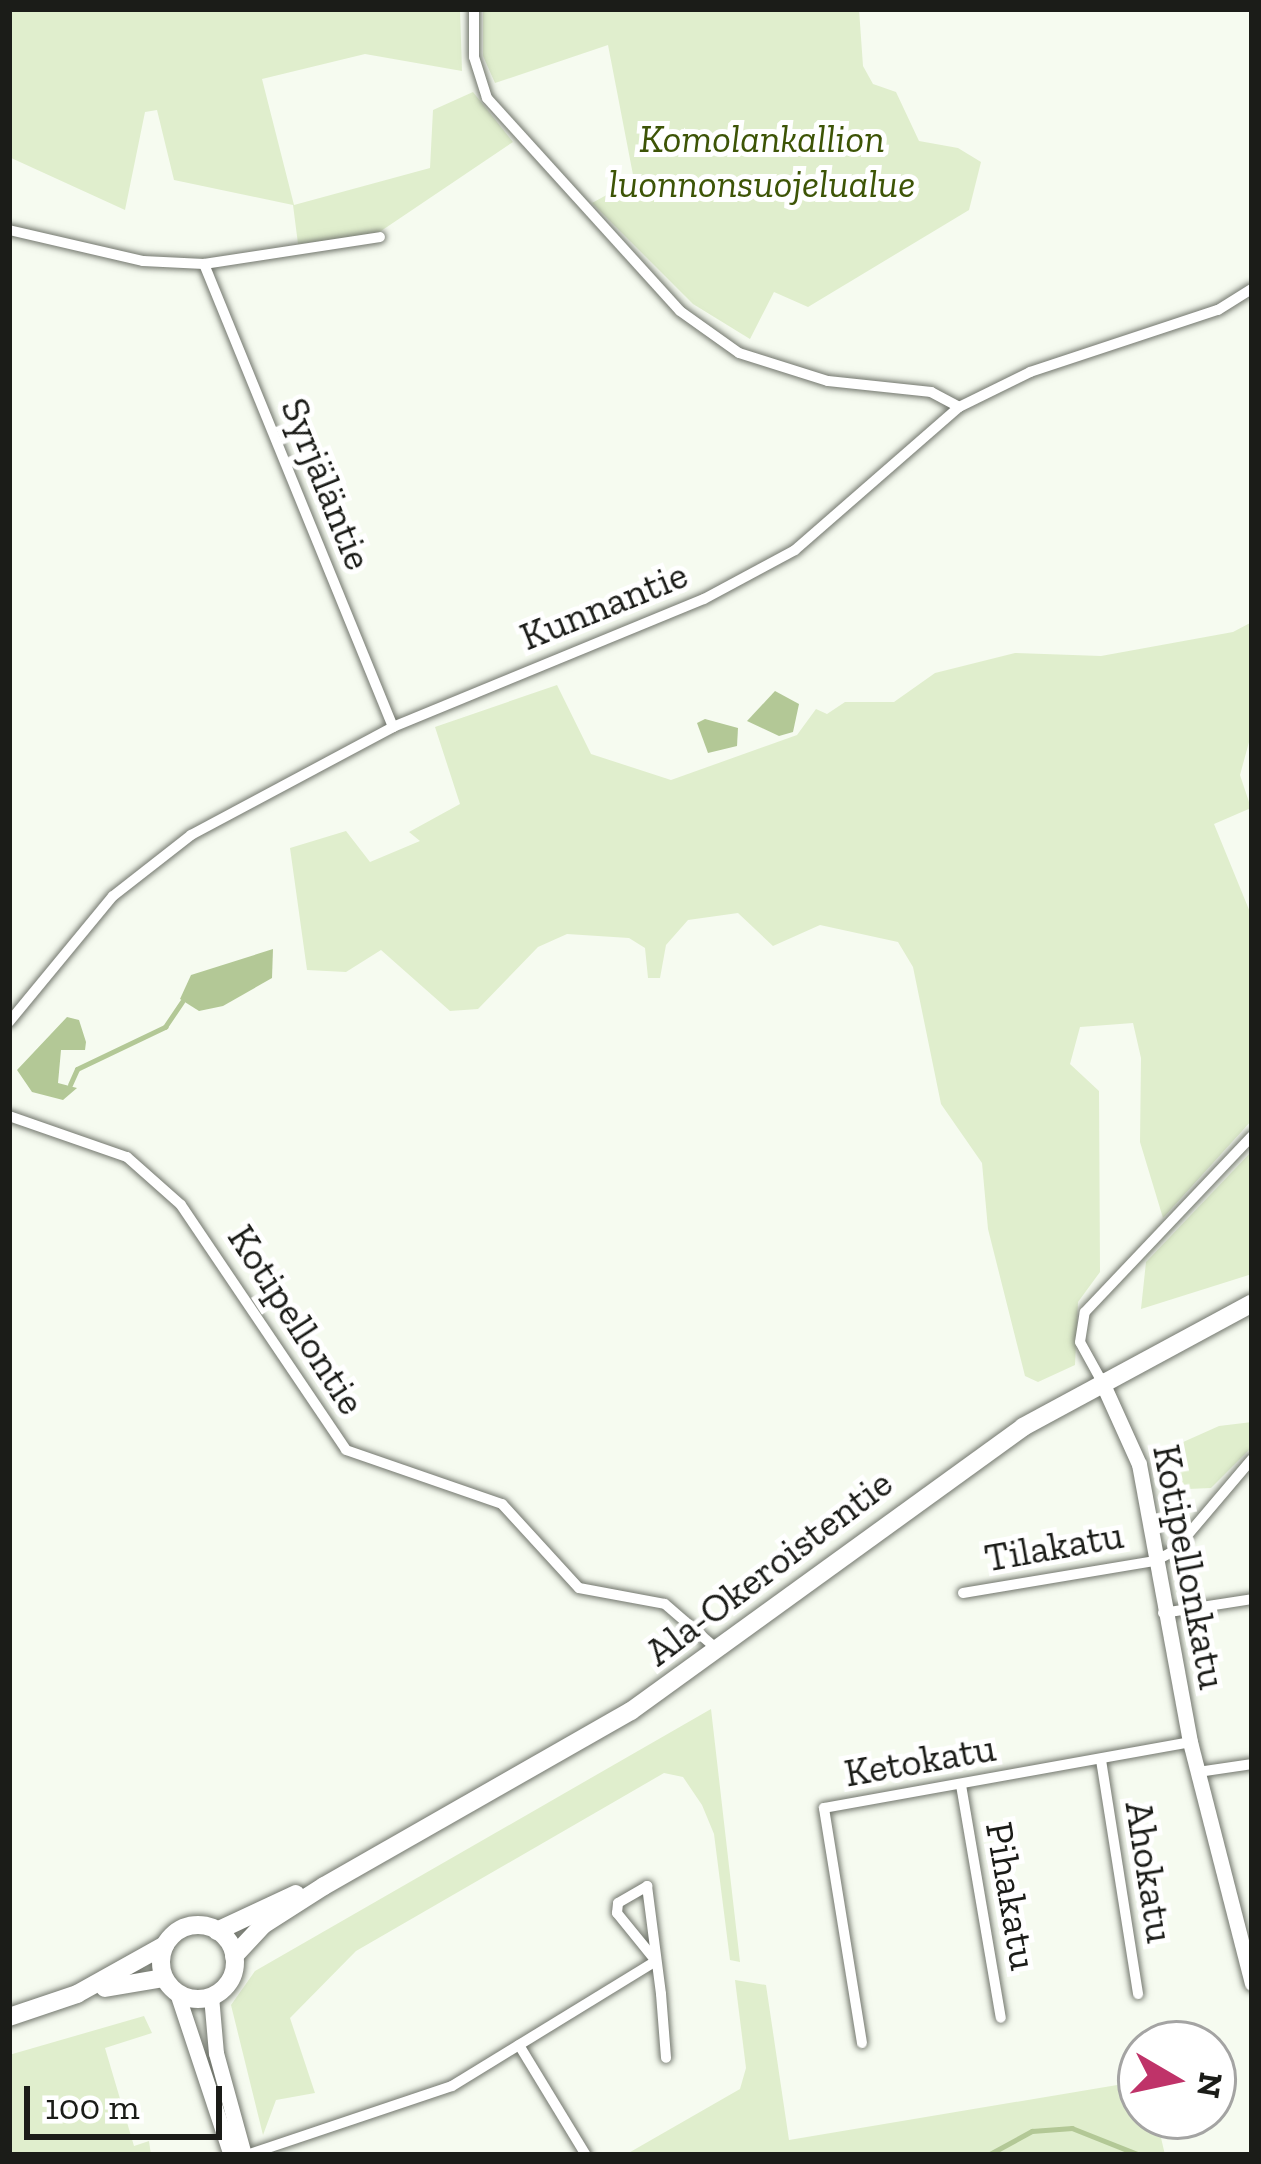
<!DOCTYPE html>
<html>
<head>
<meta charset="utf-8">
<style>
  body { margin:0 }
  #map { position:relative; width:1261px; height:2164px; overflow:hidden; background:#f6fbf0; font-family:"Zilla Slab",serif }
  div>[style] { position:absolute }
  .green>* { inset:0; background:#e0eecd }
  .water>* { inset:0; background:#b3c896 }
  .stream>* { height:4.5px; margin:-2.25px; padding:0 2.25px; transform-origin:2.25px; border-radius:2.25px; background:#b3c896 }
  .roads { filter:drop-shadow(0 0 3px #72766d) drop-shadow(0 0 3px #72766d) }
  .street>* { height:10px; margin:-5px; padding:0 5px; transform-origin:5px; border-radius:5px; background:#fff }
  .secondary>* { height:15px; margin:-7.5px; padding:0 7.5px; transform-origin:7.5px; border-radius:7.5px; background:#fff }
  .primary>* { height:18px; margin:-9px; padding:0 9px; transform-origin:9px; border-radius:9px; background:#fff }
  .primary>.ring { margin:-9px; padding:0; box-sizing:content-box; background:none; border:18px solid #fff; border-radius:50% }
  span { translate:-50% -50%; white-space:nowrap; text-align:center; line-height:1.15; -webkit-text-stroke:10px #fff; paint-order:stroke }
  .park-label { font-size:39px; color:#3d5406; font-style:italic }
  .street-label { font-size:39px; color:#1b1c18 }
  .frame { position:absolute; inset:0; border:12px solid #1b1c18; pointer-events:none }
  .north { position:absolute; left:1117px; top:2020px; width:120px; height:120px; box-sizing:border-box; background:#fff; border:3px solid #a4a4a3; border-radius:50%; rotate:99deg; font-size:33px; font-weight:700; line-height:48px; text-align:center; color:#1b1c18 }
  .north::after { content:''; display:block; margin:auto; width:42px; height:54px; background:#bf3369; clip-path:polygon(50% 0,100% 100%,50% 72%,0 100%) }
  .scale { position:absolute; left:24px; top:2086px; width:198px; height:54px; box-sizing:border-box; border:6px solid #1b1c18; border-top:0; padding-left:15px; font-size:36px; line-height:42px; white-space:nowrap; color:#1b1c18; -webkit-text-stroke:9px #fff; paint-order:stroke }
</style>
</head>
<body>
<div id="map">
  <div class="green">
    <div style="clip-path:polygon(9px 9px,460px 9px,462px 71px,365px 54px,262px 79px,294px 205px,430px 168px,433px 110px,473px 92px,513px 142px,378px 233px,298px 244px,293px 205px,174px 180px,157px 110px,145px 112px,125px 210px,9px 157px)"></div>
    <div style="clip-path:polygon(483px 9px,859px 9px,863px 66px,873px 84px,896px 92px,919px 141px,958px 148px,981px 162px,969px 210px,808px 307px,774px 292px,750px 339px,693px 304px,592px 203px,634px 180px,608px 45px,495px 83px,483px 56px)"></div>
    <div style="clip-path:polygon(1252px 612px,1252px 731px,1240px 775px,1251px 808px,1214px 824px,1252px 917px,1252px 1120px,1163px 1218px,1140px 1142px,1141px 1058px,1133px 1023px,1080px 1027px,1070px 1064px,1099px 1091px,1100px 1272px,1078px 1302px,1075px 1365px,1038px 1382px,1025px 1376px,988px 1229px,982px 1163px,941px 1104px,913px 967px,898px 942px,820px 925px,773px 946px,738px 913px,688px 920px,666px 945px,660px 978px,648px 978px,645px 948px,629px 938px,567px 934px,538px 947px,478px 1009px,450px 1011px,381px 950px,346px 972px,307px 970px,290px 848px,346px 831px,370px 862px,420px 841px,409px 832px,460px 804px,435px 727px,557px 685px,591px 754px,671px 780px,797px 735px,816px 709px,827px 714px,845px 702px,894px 702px,935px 673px,1015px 653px,1101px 656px,1233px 632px,1250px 623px)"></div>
    <div style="clip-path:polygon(1252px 1151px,1252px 1274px,1141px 1309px,1146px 1262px)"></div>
    <div style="clip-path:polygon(1252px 1422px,1252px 1447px,1211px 1488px,1188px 1489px,1171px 1469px,1172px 1447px,1219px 1426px)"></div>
    <div style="clip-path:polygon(711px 1709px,740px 1962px,730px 1960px,714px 1834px,702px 1805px,683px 1777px,664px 1773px,356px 1951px,290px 2018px,315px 2093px,276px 2100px,263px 2135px,231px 2005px,255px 1971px)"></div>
    <div style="clip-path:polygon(735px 1980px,766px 1985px,789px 2140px,1141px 2081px,1141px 2116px,1156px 2116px,1165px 2155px,625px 2155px,740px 2089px,746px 2068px)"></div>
    <div style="clip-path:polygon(144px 2016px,152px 2033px,105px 2048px,134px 2146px,149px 2141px,151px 2155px,9px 2155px,9px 2055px)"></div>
  </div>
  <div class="water">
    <div style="clip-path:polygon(775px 691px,799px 704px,793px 732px,779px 736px,747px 721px)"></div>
    <div style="clip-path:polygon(705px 719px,738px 728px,737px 746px,708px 753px,697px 723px)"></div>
    <div style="clip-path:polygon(273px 949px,272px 978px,223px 1006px,199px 1011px,180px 999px,191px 975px)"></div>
    <div style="clip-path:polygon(67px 1017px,79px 1020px,86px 1042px,85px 1050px,61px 1050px,58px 1083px,77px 1088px,63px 1100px,32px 1092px,17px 1070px)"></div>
  </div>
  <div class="stream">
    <div style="left:70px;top:1085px;width:17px;rotate:-66deg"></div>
    <div style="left:77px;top:1069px;width:98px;rotate:-25.5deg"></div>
    <div style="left:165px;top:1027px;width:30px;rotate:-56deg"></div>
    <div style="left:988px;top:2155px;width:50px;rotate:-28.6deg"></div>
    <div style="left:1032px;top:2131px;width:40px;rotate:-4.3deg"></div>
    <div style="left:1072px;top:2128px;width:73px;rotate:21.7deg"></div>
  </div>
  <div class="roads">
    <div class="street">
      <div style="left:474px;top:9px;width:48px;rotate:90deg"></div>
      <div style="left:474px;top:57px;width:43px;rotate:72.4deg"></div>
      <div style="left:487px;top:98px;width:287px;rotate:47.8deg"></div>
      <div style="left:680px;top:311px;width:72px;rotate:35.4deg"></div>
      <div style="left:739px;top:353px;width:93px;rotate:17.5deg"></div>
      <div style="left:828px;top:381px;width:104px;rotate:6.1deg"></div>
      <div style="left:931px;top:392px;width:32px;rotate:28deg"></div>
      <div style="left:9px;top:230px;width:138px;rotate:13deg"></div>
      <div style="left:143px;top:261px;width:61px;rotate:2.8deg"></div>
      <div style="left:204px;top:264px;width:178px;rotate:-8.7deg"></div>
      <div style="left:204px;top:264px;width:500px;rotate:67.79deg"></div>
      <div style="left:9px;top:1022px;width:163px;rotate:-50.5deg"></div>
      <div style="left:113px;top:896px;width:99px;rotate:-38deg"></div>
      <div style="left:191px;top:835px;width:229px;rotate:-28.1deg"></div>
      <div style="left:393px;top:727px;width:336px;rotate:-22.4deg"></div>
      <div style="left:704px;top:599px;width:103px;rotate:-28.3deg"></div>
      <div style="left:795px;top:550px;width:218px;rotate:-41.1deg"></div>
      <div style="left:959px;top:407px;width:79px;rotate:-26.2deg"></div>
      <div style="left:1030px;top:372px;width:198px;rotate:-18.3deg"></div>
      <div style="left:1218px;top:310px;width:40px;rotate:-32deg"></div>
      <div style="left:9px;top:1116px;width:125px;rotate:19.2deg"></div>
      <div style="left:127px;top:1157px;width:72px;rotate:41.6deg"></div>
      <div style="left:181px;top:1205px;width:295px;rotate:56deg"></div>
      <div style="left:346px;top:1450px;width:165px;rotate:19.1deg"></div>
      <div style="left:502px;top:1504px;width:114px;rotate:47.5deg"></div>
      <div style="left:579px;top:1588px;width:87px;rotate:10.5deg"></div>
      <div style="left:665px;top:1604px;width:69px;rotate:40.9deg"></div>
      <div style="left:1101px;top:1380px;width:43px;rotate:-118.9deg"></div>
      <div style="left:1080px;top:1342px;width:30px;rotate:-81deg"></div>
      <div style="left:1085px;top:1312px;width:243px;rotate:-46.5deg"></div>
      <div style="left:963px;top:1593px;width:195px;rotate:-9.5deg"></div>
      <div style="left:1155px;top:1561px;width:21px;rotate:-28deg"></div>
      <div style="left:1174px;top:1551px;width:121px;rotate:-49.7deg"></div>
      <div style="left:1163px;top:1613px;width:90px;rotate:-8.9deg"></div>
      <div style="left:1101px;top:1760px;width:237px;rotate:81deg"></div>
      <div style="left:1198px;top:1772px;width:55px;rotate:-8.4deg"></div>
      <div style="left:961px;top:1785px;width:236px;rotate:80.3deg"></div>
      <div style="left:656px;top:1961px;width:62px;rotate:-129.1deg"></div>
      <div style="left:617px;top:1913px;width:10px;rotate:-84deg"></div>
      <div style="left:618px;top:1903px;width:34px;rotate:-30deg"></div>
      <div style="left:647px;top:1886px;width:109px;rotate:82.6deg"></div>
      <div style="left:661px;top:1994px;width:64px;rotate:85.5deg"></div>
      <div style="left:862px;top:2043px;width:238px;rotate:-99.2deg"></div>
      <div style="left:824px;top:1808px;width:372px;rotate:-10.2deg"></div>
      <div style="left:519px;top:2045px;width:129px;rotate:58.7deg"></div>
      <div style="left:247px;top:2155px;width:216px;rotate:-18.6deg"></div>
      <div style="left:452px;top:2086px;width:239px;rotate:-31.5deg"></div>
    </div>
    <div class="secondary">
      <div style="left:1101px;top:1380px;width:92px;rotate:65.7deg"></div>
      <div style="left:1139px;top:1464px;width:283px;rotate:79.6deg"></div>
      <div style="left:1190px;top:1742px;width:249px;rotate:75.6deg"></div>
      <div style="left:177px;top:1993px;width:171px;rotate:71.6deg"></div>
      <div style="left:211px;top:1996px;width:57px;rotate:85deg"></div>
      <div style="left:216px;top:2053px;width:106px;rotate:74.6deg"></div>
    </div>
    <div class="primary">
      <div class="ring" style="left:161px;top:1925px;width:56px;height:56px"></div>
      <div style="left:217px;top:1931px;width:87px;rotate:-25.1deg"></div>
      <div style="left:234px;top:1956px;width:42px;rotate:-46.9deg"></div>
      <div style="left:263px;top:1925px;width:72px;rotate:-32.6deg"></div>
      <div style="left:324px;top:1886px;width:353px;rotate:-29.7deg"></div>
      <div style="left:631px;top:1711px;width:484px;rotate:-35.9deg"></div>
      <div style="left:1023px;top:1427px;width:260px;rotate:-28.4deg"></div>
      <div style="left:105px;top:1988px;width:60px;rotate:-9.6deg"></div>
      <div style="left:9px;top:2017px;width:72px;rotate:-18.7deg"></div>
      <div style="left:77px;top:1994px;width:101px;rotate:-29.1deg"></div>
    </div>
  </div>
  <div class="park-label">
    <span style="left:762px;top:162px">Komolankallion<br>luonnonsuojelualue</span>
  </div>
  <div class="street-label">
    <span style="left:326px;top:484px;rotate:68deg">Syrjäläntie</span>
    <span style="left:604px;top:606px;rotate:-22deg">Kunnantie</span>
    <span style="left:296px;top:1320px;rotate:57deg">Kotipellontie</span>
    <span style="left:1054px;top:1547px;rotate:-10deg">Tilakatu</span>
    <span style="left:1189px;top:1567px;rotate:79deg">Kotipellonkatu</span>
    <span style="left:769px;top:1568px;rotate:-37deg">Ala-Okeroistentie</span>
    <span style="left:920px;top:1761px;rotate:-10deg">Ketokatu</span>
    <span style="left:1149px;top:1872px;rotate:81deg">Ahokatu</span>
    <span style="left:1011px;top:1896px;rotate:80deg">Pihakatu</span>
  </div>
  <div class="frame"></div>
  <div class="north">N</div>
  <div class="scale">100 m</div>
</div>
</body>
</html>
